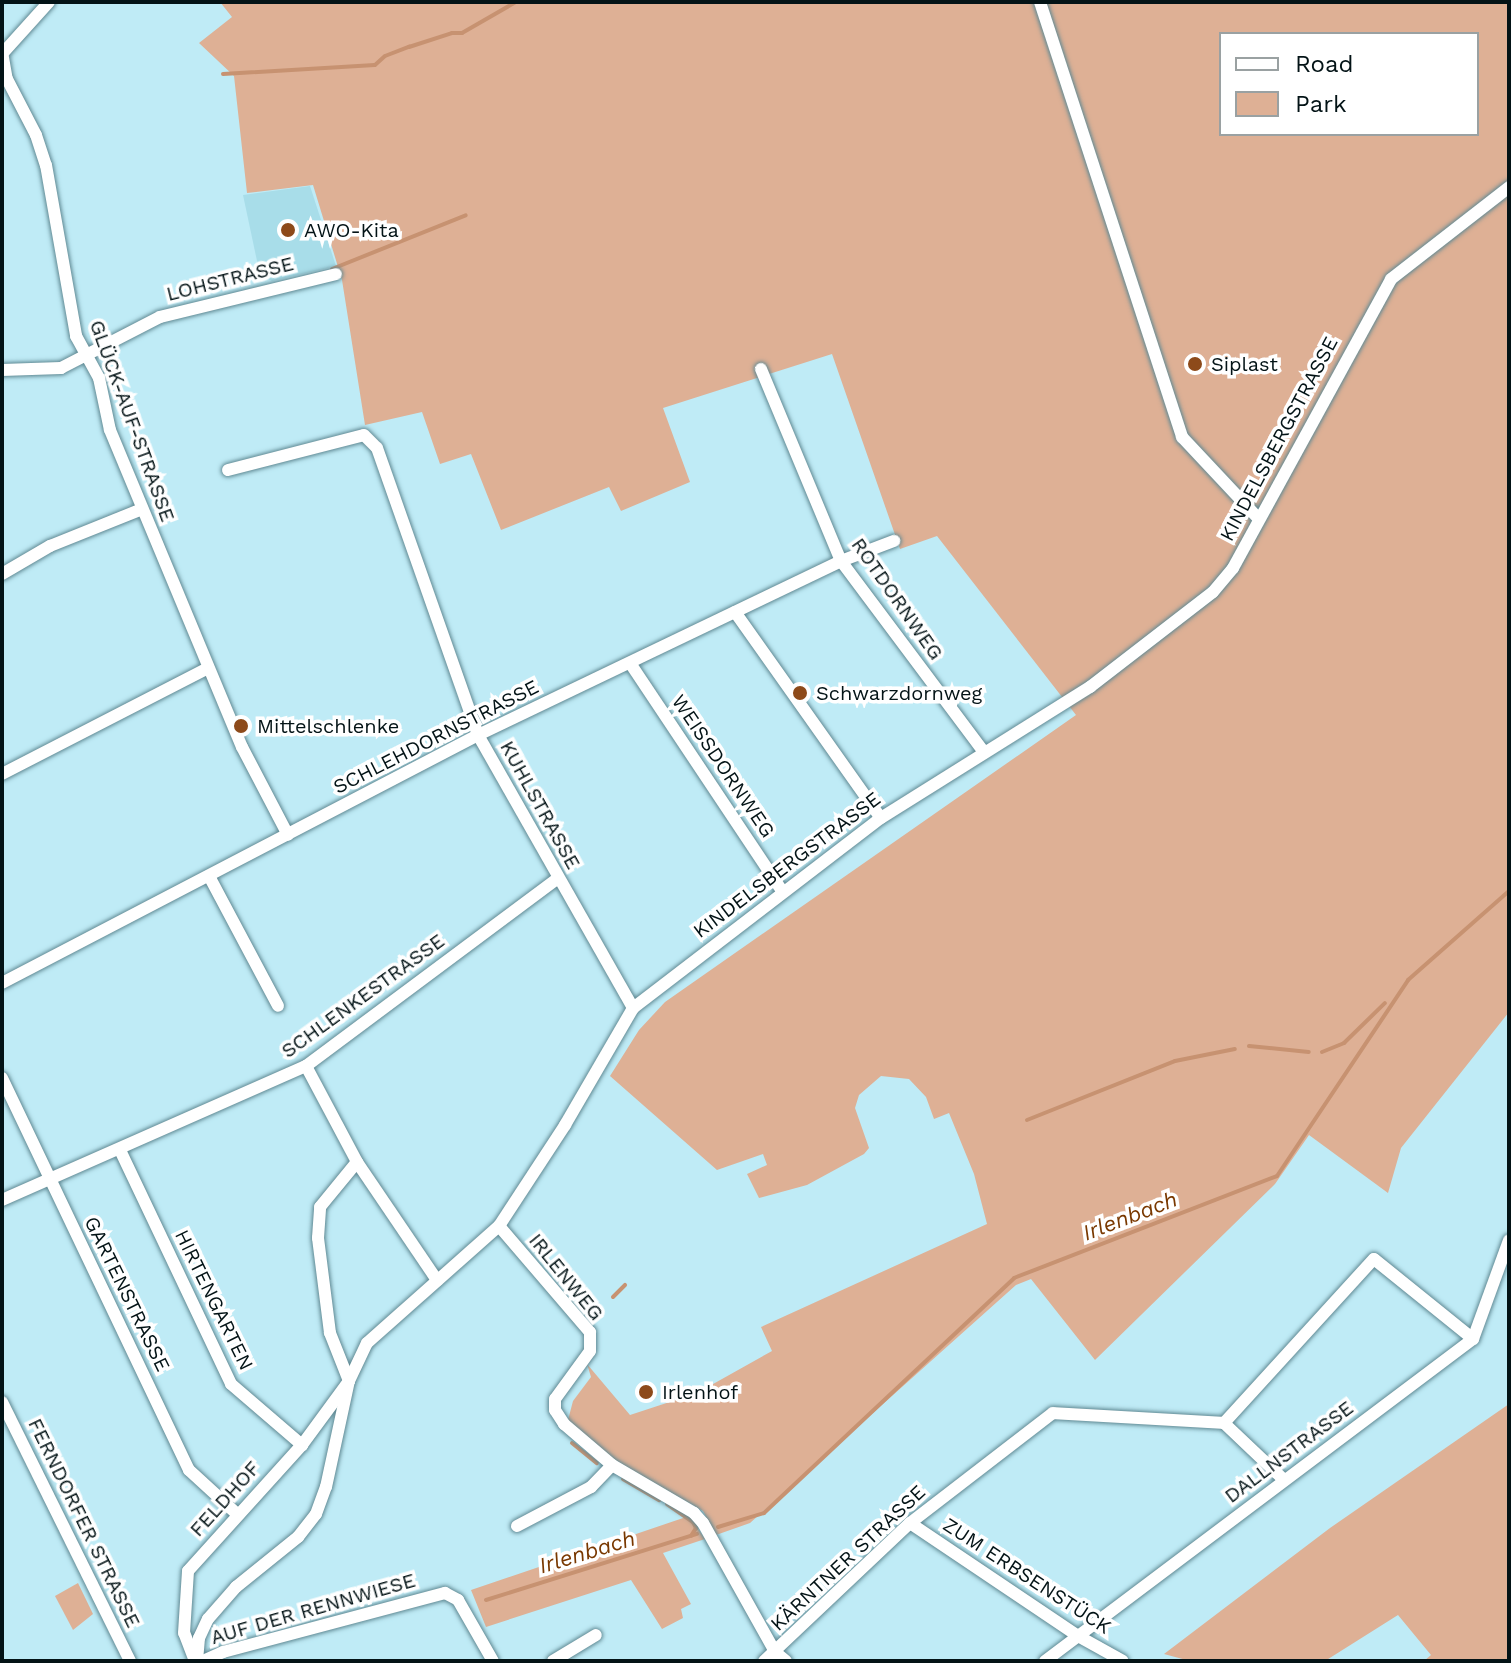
<!DOCTYPE html>
<html>
<head>
<meta charset="utf-8">
<style>
  body { margin:0 }
  #map { position:relative; width:1511px; height:1663px; overflow:hidden; background:#bfebf6; font-family:"Work Sans",sans-serif }
  div>[style] { position:absolute }
  .built>* { inset:0; background:#a8dde9 }
  .green>* { inset:0; background:#deb095 }
  .stream>* { height:4px; margin:-2px; padding:0 2px; transform-origin:2px; border-radius:2px; background:#c79271 }
  .roads { filter:drop-shadow(0 0 2px #608993) drop-shadow(0 0 2px #608993) }
  .minor>* { height:12px; margin:-6px; padding:0 6px; transform-origin:6px; border-radius:6px; background:#fff }
  .dots>* { width:22px; height:22px; translate:-50% -50%; box-sizing:border-box; border:4px solid #fff; border-radius:50% }
  span { translate:-50% -50%; white-space:nowrap; text-align:center; line-height:1.15; -webkit-text-stroke:7px #fff; paint-order:stroke }
  .poi-label { font-size:20px; color:#031316 }
  .left { translate:0 -50%; text-align:left }
  .street-label { font-size:20px; color:#031316 }
  .water-label { font-size:22px; color:#793800; font-style:italic }
  .frame { position:absolute; inset:0; border:4px solid #031316; pointer-events:none }
  .legend { position:absolute; left:1219px; top:32px; width:260px; height:104px; box-sizing:border-box; background:#fff; border:2px solid #9aa1a2; margin:0; padding:10px 14px; list-style:none; font-size:24px; color:#031316 }
  .legend li { display:flex; align-items:center; gap:16px; height:40px }
  .legend b { width:40px; border:2px solid #9aa1a2 }
</style>
</head>
<body>
<div id="map">
  <div class="built">
    <div style="clip-path:polygon(310px 186px,336px 266px,272px 281px,260px 275px,243px 195px)"></div>
  </div>
  <div class="green">
    <div style="clip-path:polygon(evenodd,220px 2px,1509px 2px,1509px 1012px,1401px 1148px,1388px 1193px,1309px 1135px,1275px 1184px,1095px 1360px,1031px 1279px,1016px 1285px,750px 1523px,716px 1535px,703px 1511px,609px 1458px,568px 1420px,573px 1401px,591px 1377px,587px 1364px,630px 1415px,697px 1393px,772px 1351px,761px 1327px,987px 1224px,974px 1174px,949px 1113px,934px 1119px,926px 1097px,909px 1079px,881px 1076px,859px 1095px,855px 1108px,869px 1148px,864px 1154px,807px 1185px,759px 1198px,747px 1174px,767px 1165px,763px 1154px,717px 1170px,610px 1076px,639px 1030px,665px 1002px,1076px 715px,937px 536px,900px 549px,832px 354px,663px 408px,690px 482px,621px 511px,609px 487px,501px 530px,471px 454px,440px 464px,422px 412px,365px 425px,342px 280px,313px 185px,247px 193px,234px 76px,199px 43px,232px 17px,220px 2px,1221px 34px,1477px 34px,1477px 134px,1221px 134px,1221px 34px)"></div>
    <div style="clip-path:polygon(1509px 1404px,1509px 1661px,1424px 1661px,1431px 1655px,1398px 1615px,1325px 1661px,1190px 1661px,1164px 1654px,1330px 1528px)"></div>
    <div style="clip-path:polygon(689px 1516px,705px 1539px,663px 1553px,691px 1604px,681px 1609px,683px 1618px,662px 1629px,631px 1580px,486px 1627px,471px 1590px)"></div>
    <div style="clip-path:polygon(78px 1583px,93px 1614px,73px 1630px,55px 1596px)"></div>
  </div>
  <div class="stream">
    <div style="left:223px;top:74px;width:152px;rotate:-3.4deg"></div>
    <div style="left:375px;top:65px;width:13px;rotate:-42deg"></div>
    <div style="left:385px;top:56px;width:26px;rotate:-21deg"></div>
    <div style="left:409px;top:47px;width:45px;rotate:-18deg"></div>
    <div style="left:452px;top:33px;width:10px"></div>
    <div style="left:462px;top:33px;width:62px;rotate:-29.9deg"></div>
    <div style="left:332px;top:269px;width:144px;rotate:-21.9deg"></div>
    <div style="left:1249px;top:1046px;width:60px;rotate:5.7deg"></div>
    <div style="left:1322px;top:1052px;width:24px;rotate:-22deg"></div>
    <div style="left:1344px;top:1043px;width:57px;rotate:-44.3deg"></div>
    <div style="left:1027px;top:1120px;width:159px;rotate:-21.7deg"></div>
    <div style="left:1175px;top:1061px;width:61px;rotate:-11.3deg"></div>
    <div style="left:613px;top:1297px;width:17px;rotate:-45deg"></div>
    <div style="left:572px;top:1443px;width:32px;rotate:39deg"></div>
    <div style="left:623px;top:1479px;width:42px;rotate:30.3deg"></div>
    <div style="left:667px;top:1504px;width:32px;rotate:35deg"></div>
    <div style="left:693px;top:1522px;width:7px;rotate:63deg"></div>
    <div style="left:696px;top:1528px;width:9px;rotate:122deg"></div>
    <div style="left:718px;top:1527px;width:48px;rotate:-16.9deg"></div>
    <div style="left:764px;top:1513px;width:343px;rotate:-43.2deg"></div>
    <div style="left:1014px;top:1278px;width:282px;rotate:-21.2deg"></div>
    <div style="left:1277px;top:1176px;width:236px;rotate:-56.2deg"></div>
    <div style="left:1408px;top:980px;width:135px;rotate:-41.4deg"></div>
    <div style="left:486px;top:1600px;width:221px;rotate:-17.4deg"></div>
  </div>
  <div class="roads">
    <div class="minor">
      <div style="left:1040px;top:2px;width:458px;rotate:71.9deg"></div>
      <div style="left:1182px;top:437px;width:112px;rotate:46.8deg"></div>
      <div style="left:2px;top:52px;width:27px;rotate:80deg"></div>
      <div style="left:7px;top:79px;width:63px;rotate:62.6deg"></div>
      <div style="left:36px;top:135px;width:32px;rotate:72deg"></div>
      <div style="left:46px;top:165px;width:174px;rotate:80deg"></div>
      <div style="left:76px;top:336px;width:48px;rotate:61.3deg"></div>
      <div style="left:99px;top:378px;width:53px;rotate:78.1deg"></div>
      <div style="left:110px;top:430px;width:343px;rotate:67.4deg"></div>
      <div style="left:242px;top:747px;width:99px;rotate:62.4deg"></div>
      <div style="left:2px;top:54px;width:70px;rotate:-47.9deg"></div>
      <div style="left:761px;top:369px;width:208px;rotate:67.4deg"></div>
      <div style="left:841px;top:561px;width:239px;rotate:53.2deg"></div>
      <div style="left:2px;top:370px;width:59px;rotate:-1.9deg"></div>
      <div style="left:61px;top:368px;width:111px;rotate:-27.3deg"></div>
      <div style="left:160px;top:317px;width:181px;rotate:-13.7deg"></div>
      <div style="left:228px;top:470px;width:140px;rotate:-14.4deg"></div>
      <div style="left:364px;top:435px;width:18px;rotate:45deg"></div>
      <div style="left:377px;top:448px;width:304px;rotate:70.6deg"></div>
      <div style="left:478px;top:735px;width:314px;rotate:60.4deg"></div>
      <div style="left:2px;top:574px;width:56px;rotate:-30.3deg"></div>
      <div style="left:50px;top:546px;width:99px;rotate:-21.9deg"></div>
      <div style="left:735px;top:612px;width:252px;rotate:54.7deg"></div>
      <div style="left:630px;top:663px;width:274px;rotate:56.3deg"></div>
      <div style="left:2px;top:774px;width:232px;rotate:-27.2deg"></div>
      <div style="left:209px;top:876px;width:147px;rotate:62deg"></div>
      <div style="left:2px;top:983px;width:537px;rotate:-27.52deg"></div>
      <div style="left:478px;top:735px;width:403px;rotate:-25.6deg"></div>
      <div style="left:841px;top:561px;width:57px;rotate:-20.7deg"></div>
      <div style="left:306px;top:1066px;width:109px;rotate:62deg"></div>
      <div style="left:357px;top:1162px;width:143px;rotate:55.9deg"></div>
      <div style="left:2px;top:1078px;width:434px;rotate:64.5deg"></div>
      <div style="left:189px;top:1470px;width:64px;rotate:42.5deg"></div>
      <div style="left:120px;top:1150px;width:259px;rotate:64.6deg"></div>
      <div style="left:231px;top:1384px;width:94px;rotate:40.7deg"></div>
      <div style="left:2px;top:1200px;width:332px;rotate:-23.8deg"></div>
      <div style="left:306px;top:1066px;width:314px;rotate:-36.7deg"></div>
      <div style="left:499px;top:1226px;width:140px;rotate:49.4deg"></div>
      <div style="left:590px;top:1332px;width:19px;rotate:90deg"></div>
      <div style="left:590px;top:1351px;width:59px;rotate:126.1deg"></div>
      <div style="left:555px;top:1399px;width:11px;rotate:90deg"></div>
      <div style="left:555px;top:1410px;width:17px;rotate:57deg"></div>
      <div style="left:564px;top:1424px;width:63px;rotate:40.5deg"></div>
      <div style="left:612px;top:1465px;width:95px;rotate:30.3deg"></div>
      <div style="left:694px;top:1513px;width:13px;rotate:48deg"></div>
      <div style="left:703px;top:1523px;width:148px;rotate:60.8deg"></div>
      <div style="left:775px;top:1652px;width:14px;rotate:39deg"></div>
      <div style="left:2px;top:1402px;width:289px;rotate:63.7deg"></div>
      <div style="left:1224px;top:1423px;width:222px;rotate:-47.6deg"></div>
      <div style="left:1374px;top:1259px;width:127px;rotate:38.9deg"></div>
      <div style="left:910px;top:1523px;width:202px;rotate:33.9deg"></div>
      <div style="left:1078px;top:1636px;width:51px;rotate:29.1deg"></div>
      <div style="left:517px;top:1526px;width:84px;rotate:-27.8deg"></div>
      <div style="left:591px;top:1487px;width:30px;rotate:-46deg"></div>
      <div style="left:195px;top:1661px;width:30px;rotate:-111deg"></div>
      <div style="left:184px;top:1633px;width:62px;rotate:-86.3deg"></div>
      <div style="left:188px;top:1571px;width:170px;rotate:-47.9deg"></div>
      <div style="left:302px;top:1445px;width:79px;rotate:-53.7deg"></div>
      <div style="left:349px;top:1381px;width:52px;rotate:-111.6deg"></div>
      <div style="left:330px;top:1333px;width:96px;rotate:-97.2deg"></div>
      <div style="left:318px;top:1238px;width:31px;rotate:-86deg"></div>
      <div style="left:320px;top:1207px;width:58px;rotate:-50.6deg"></div>
      <div style="left:197px;top:1661px;width:23px;rotate:-85deg"></div>
      <div style="left:199px;top:1638px;width:21px;rotate:-65deg"></div>
      <div style="left:208px;top:1619px;width:43px;rotate:-48.8deg"></div>
      <div style="left:236px;top:1587px;width:80px;rotate:-38.9deg"></div>
      <div style="left:298px;top:1537px;width:29px;rotate:-52deg"></div>
      <div style="left:316px;top:1514px;width:29px;rotate:-70deg"></div>
      <div style="left:326px;top:1487px;width:108px;rotate:-77.8deg"></div>
      <div style="left:349px;top:1381px;width:42px;rotate:-64.7deg"></div>
      <div style="left:367px;top:1343px;width:176px;rotate:-41.6deg"></div>
      <div style="left:499px;top:1226px;width:121px;rotate:-56.8deg"></div>
      <div style="left:565px;top:1125px;width:135px;rotate:-59.8deg"></div>
      <div style="left:633px;top:1008px;width:312px;rotate:-37.5deg"></div>
      <div style="left:881px;top:818px;width:247px;rotate:-32.1deg"></div>
      <div style="left:1090px;top:687px;width:155px;rotate:-37.7deg"></div>
      <div style="left:1213px;top:592px;width:31px;rotate:-50deg"></div>
      <div style="left:1233px;top:568px;width:329px;rotate:-61.3deg"></div>
      <div style="left:1391px;top:279px;width:150px;rotate:-37.9deg"></div>
      <div style="left:203px;top:1661px;width:22px;rotate:-24deg"></div>
      <div style="left:223px;top:1652px;width:230px;rotate:-14.9deg"></div>
      <div style="left:445px;top:1593px;width:15px;rotate:28deg"></div>
      <div style="left:458px;top:1600px;width:70px;rotate:60.2deg"></div>
      <div style="left:553px;top:1661px;width:50px;rotate:-31.2deg"></div>
      <div style="left:764px;top:1661px;width:201px;rotate:-43.4deg"></div>
      <div style="left:910px;top:1523px;width:180px;rotate:-37.6deg"></div>
      <div style="left:1053px;top:1413px;width:171px;rotate:3.3deg"></div>
      <div style="left:1224px;top:1423px;width:83px;rotate:43.5deg"></div>
      <div style="left:1045px;top:1661px;width:536px;rotate:-36.96deg"></div>
      <div style="left:1473px;top:1339px;width:105px;rotate:-70deg"></div>
    </div>
  </div>
  <div class="dots">
    <div style="left:288px;top:230px;background:#8d4a1a"></div>
    <div style="left:1195px;top:364px;background:#8d4a1a"></div>
    <div style="left:800px;top:693px;background:#8d4a1a"></div>
    <div style="left:241px;top:726px;background:#8d4a1a"></div>
    <div style="left:646px;top:1392px;background:#8d4a1a"></div>
  </div>
  <div class="poi-label">
    <span class="left" style="left:304px;top:230px">AWO-Kita</span>
    <span class="left" style="left:1211px;top:364px">Siplast</span>
    <span class="left" style="left:816px;top:693px">Schwarzdornweg</span>
    <span class="left" style="left:257px;top:726px">Mittelschlenke</span>
    <span class="left" style="left:662px;top:1392px">Irlenhof</span>
  </div>
  <div class="street-label">
    <span style="left:230px;top:279px;rotate:-14deg">LOHSTRASSE</span>
    <span style="left:132px;top:421px;rotate:70deg">GLÜCK-AUF-STRASSE</span>
    <span style="left:1279px;top:439px;rotate:-62deg">KINDELSBERGSTRASSE</span>
    <span style="left:897px;top:599px;rotate:55deg">ROTDORNWEG</span>
    <span style="left:436px;top:737px;rotate:-27deg">SCHLEHDORNSTRASSE</span>
    <span style="left:723px;top:766px;rotate:56deg">WEISSDORNWEG</span>
    <span style="left:540px;top:805px;rotate:61deg">KUHLSTRASSE</span>
    <span style="left:787px;top:865px;rotate:-37deg">KINDELSBERGSTRASSE</span>
    <span style="left:363px;top:996px;rotate:-36deg">SCHLENKESTRASSE</span>
    <span style="left:566px;top:1277px;rotate:51deg">IRLENWEG</span>
    <span style="left:127px;top:1294px;rotate:64deg">GARTENSTRASSE</span>
    <span style="left:214px;top:1300px;rotate:64deg">HIRTENGARTEN</span>
    <span style="left:1289px;top:1452px;rotate:-37deg">DALLNSTRASSE</span>
    <span style="left:225px;top:1499px;rotate:-48deg">FELDHOF</span>
    <span style="left:84px;top:1523px;rotate:64deg">FERNDORFER STRASSE</span>
    <span style="left:848px;top:1558px;rotate:-43deg">KÄRNTNER STRASSE</span>
    <span style="left:1027px;top:1576px;rotate:33deg">ZUM ERBSENSTÜCK</span>
    <span style="left:313px;top:1609px;rotate:-16deg">AUF DER RENNWIESE</span>
  </div>
  <div class="water-label">
    <span style="left:1130px;top:1216px;rotate:-21deg">Irlenbach</span>
    <span style="left:587px;top:1552px;rotate:-17deg">Irlenbach</span>
  </div>
  <div class="frame"></div>
  <ul class="legend">
  <li><b style="height:10px;background:#fff"></b>Road</li>
  <li><b style="height:22px;background:#deb095"></b>Park</li>
  </ul>
</div>
</body>
</html>
